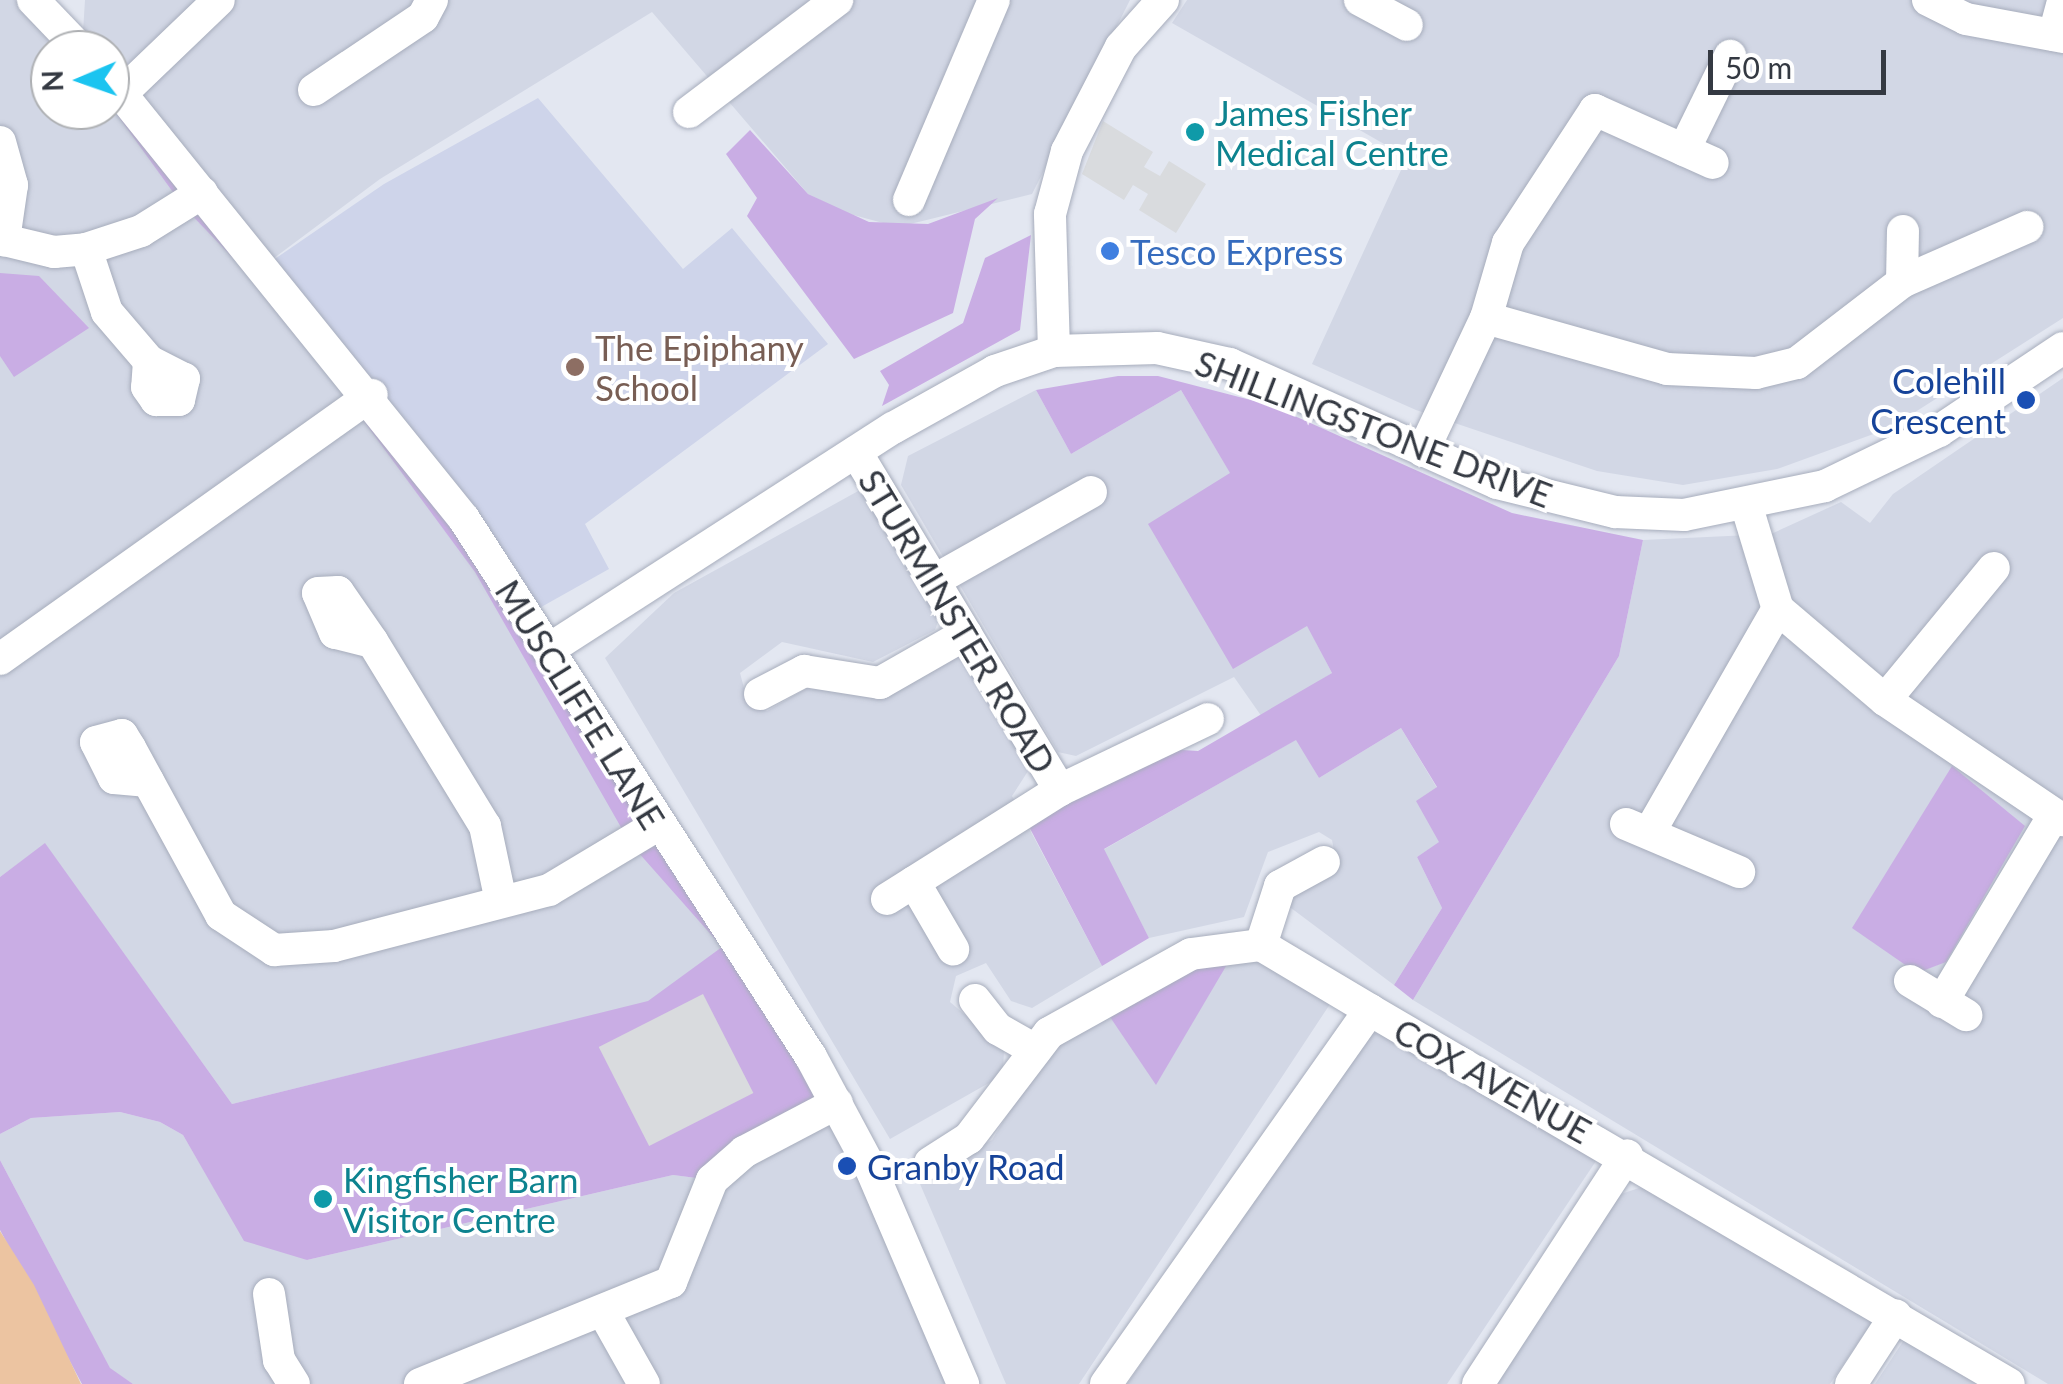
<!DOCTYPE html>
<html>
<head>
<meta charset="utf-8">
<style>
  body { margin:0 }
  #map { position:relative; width:2063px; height:1384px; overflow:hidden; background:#e3e7f1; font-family:Lato,sans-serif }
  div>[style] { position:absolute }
  .residential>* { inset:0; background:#d2d7e5 }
  .education>* { inset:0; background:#ced4ea }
  .green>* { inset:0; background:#c9ade4 }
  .parking>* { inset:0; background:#d9dbde; transform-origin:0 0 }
  .water>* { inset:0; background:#ecc4a1 }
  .roads { filter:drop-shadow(0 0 2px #a7adbc) drop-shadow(0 0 2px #a7adbc) }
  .minor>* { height:32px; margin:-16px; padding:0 16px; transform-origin:16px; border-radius:16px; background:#fff }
  .dots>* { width:28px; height:28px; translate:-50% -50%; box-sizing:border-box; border:5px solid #fff; border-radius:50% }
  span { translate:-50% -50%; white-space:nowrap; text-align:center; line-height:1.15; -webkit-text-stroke:8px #fff; paint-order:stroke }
  .culture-label { font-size:35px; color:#0d838f }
  .left { translate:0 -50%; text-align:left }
  .shop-label { font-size:35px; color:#366cbe }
  .education-label { font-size:35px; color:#785e54 }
  .transit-label { font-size:35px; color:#164399 }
  .right { translate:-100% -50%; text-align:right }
  .street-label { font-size:35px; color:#343942 }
  .north { position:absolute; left:30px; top:30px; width:100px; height:100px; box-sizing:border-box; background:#fff; border:2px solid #aeb0b3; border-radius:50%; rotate:268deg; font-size:28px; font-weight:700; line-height:40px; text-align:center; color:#343942 }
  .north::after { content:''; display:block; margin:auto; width:35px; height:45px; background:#1bc4f0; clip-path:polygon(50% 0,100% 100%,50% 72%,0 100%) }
  .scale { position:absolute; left:1708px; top:50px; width:178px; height:45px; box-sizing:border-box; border:5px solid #343942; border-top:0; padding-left:12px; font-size:30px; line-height:35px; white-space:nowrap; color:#343942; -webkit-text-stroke:8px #fff; paint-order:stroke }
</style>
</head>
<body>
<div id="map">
  <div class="residential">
    <div style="clip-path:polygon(evenodd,0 0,15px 0,59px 44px,83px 32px,85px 0,1130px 0,1032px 194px,898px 227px,846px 213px,808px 194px,652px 12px,380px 179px,266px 264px,734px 937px,683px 980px,648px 1002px,232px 1104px,45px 844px,0 877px,0 0,50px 50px,110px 50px,110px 110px,50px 110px,50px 50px)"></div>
    <div style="clip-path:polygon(1187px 0,2063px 0,2063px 318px,1890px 428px,1777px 469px,1683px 485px,1597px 471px,1416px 410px,1312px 364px,1407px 157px,1172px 23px)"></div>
    <div style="clip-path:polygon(2063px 378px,2063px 1384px,2048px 1384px,1413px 1000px,1619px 656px,1643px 540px,1771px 534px,1841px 502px,1870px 523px,1893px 494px)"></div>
    <div style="clip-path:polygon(1036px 390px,1071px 454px,1181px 390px,1231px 474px,1149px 525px,1307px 625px,1332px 673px,1262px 717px,1234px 677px,1076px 756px,1058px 752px,901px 485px,908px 456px)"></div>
    <div style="clip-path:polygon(860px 490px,939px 619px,935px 630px,873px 662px,782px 642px,740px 673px,747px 699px,767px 711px,816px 683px,960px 647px,1030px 768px,1012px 796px,1102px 966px,1032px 1008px,1011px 1001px,986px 963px,956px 976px,950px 1002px,1004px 1048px,1003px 1075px,890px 1139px,605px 658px,674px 593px)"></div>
    <div style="clip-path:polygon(1401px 728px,1437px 788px,1440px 842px,1417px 857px,1442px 908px,1394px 985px,1283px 902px,1337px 866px,1332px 840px,1319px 832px,1268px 852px,1244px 917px,1149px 938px,1103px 850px,1297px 739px,1319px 778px)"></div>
    <div style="clip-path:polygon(1237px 951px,1334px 998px,1079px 1384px,1006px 1384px,917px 1177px,992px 1140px,1050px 1044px)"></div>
    <div style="clip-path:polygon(1386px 1032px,1600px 1155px,1447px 1384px,1127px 1384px,1368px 1034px)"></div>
    <div style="clip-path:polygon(837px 1103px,963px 1384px,133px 1384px,110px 1369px,0 1160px,0 1134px,31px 1118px,120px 1112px,160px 1122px,183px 1135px,227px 1210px,307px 1260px,673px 1175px,712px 1180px)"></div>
    <div style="clip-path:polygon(1648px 1185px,1872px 1322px,1830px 1384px,1497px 1384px,1618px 1195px)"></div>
    <div style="clip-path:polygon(1904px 1340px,1978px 1384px,1875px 1384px)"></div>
  </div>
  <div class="education">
    <div style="clip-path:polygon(538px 98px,683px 269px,732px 228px,828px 344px,585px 524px,609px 569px,527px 615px,266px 265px,384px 184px)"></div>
  </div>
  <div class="green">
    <div style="clip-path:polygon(110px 105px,372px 395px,837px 1103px,712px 1180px,673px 1175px,307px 1260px,244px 1241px,183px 1135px,160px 1122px,120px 1112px,31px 1118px,0 1134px,0 877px,45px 843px,232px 1104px,648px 1001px,722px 947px,630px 843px,475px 572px,278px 305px,183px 206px)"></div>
    <div style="clip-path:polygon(750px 130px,808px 194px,869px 222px,928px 224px,998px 198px,975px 219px,953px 313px,854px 359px,747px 216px,757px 198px,726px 154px)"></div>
    <div style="clip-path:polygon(1031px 235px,1020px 330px,882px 406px,889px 385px,880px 371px,963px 323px,985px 258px)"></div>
    <div style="clip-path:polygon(0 273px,39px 276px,89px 328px,14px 377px,0 356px)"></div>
    <div style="clip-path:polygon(1118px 376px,1158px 376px,1270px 405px,1512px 513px,1643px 540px,1619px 656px,1413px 1000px,1394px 985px,1442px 908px,1417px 857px,1439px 842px,1416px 801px,1437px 787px,1401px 728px,1319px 778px,1296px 740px,1104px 849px,1149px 938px,1102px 966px,1025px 819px,1152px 748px,1198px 751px,1332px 673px,1307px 626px,1233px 669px,1148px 524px,1230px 473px,1181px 390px,1071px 454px,1036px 390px)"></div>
    <div style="clip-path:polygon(1952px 766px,2025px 826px,1946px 962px,1917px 973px,1852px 928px)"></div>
    <div style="clip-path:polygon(1232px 956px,1156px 1085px,1108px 1014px,1194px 965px)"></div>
    <div style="clip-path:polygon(0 1160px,110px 1368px,133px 1384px,82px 1384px,0 1230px)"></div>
  </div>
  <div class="parking">
    <div style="clip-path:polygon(1103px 121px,1153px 152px,1144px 167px,1160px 176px,1169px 161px,1206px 184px,1176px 233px,1139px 210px,1148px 194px,1133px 185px,1124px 200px,1082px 174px)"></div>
    <div style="left:703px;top:994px;width:111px;height:117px;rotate:63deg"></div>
  </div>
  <div class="water">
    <div style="clip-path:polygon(0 1231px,34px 1285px,81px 1384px,0 1384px)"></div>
  </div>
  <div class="roads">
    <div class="minor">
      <div style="left:33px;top:0;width:69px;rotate:46.2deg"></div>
      <div style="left:1360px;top:0;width:53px;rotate:28deg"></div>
      <div style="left:1928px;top:0;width:42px;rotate:26.6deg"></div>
      <div style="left:1966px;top:19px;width:99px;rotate:10.5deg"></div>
      <div style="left:2054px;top:35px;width:34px;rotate:-75deg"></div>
      <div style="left:110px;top:80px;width:564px;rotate:51.12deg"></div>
      <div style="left:464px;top:519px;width:640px;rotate:57.18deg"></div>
      <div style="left:811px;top:1057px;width:127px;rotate:61.8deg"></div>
      <div style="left:871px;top:1169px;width:234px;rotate:66.8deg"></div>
      <div style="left:314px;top:90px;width:131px;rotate:-33.8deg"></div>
      <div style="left:423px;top:17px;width:19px;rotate:-62deg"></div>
      <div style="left:122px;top:93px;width:134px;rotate:-43.8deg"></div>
      <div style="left:689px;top:112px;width:186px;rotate:-37.1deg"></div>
      <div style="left:0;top:142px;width:45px;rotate:74.4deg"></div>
      <div style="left:12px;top:185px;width:56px;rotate:98.3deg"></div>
      <div style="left:1684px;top:150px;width:105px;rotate:-63.9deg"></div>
      <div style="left:909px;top:200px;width:217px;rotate:-67deg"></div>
      <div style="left:0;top:239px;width:56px;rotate:13.5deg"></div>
      <div style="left:54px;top:252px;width:32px;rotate:-5deg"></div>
      <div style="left:86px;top:249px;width:58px;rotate:-18.1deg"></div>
      <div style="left:141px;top:231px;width:72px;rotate:-31.9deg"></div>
      <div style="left:86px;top:249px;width:66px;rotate:71.6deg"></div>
      <div style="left:107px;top:312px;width:65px;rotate:49.4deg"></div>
      <div style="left:149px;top:361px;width:26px;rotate:94deg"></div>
      <div style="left:147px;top:387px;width:16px;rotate:55deg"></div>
      <div style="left:156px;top:400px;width:23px"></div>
      <div style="left:179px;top:400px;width:22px;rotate:-77deg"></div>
      <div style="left:184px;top:379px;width:39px;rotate:-153deg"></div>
      <div style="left:1902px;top:282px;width:51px;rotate:-88.9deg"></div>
      <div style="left:1486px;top:318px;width:188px;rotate:15.7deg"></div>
      <div style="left:1667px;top:369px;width:89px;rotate:2.6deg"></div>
      <div style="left:1756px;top:373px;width:42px;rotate:-13.7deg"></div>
      <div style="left:1797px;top:363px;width:133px;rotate:-37.6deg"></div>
      <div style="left:1902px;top:282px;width:137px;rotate:-23.7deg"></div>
      <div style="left:1054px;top:351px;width:137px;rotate:-91.7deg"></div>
      <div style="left:1050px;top:214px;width:65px;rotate:-74.9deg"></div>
      <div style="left:1067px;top:151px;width:117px;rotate:-62.6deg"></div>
      <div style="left:1121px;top:47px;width:63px;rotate:-48.2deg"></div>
      <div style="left:1423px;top:451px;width:147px;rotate:-64.7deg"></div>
      <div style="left:1486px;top:318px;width:78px;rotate:-73.7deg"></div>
      <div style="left:1508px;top:243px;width:159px;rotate:-56.8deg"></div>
      <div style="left:1595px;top:110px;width:129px;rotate:24.2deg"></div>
      <div style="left:856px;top:452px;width:395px;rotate:58.9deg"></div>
      <div style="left:1746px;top:504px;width:110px;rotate:73.1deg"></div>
      <div style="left:1778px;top:609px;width:140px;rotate:40.4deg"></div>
      <div style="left:1885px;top:700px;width:215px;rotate:34deg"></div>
      <div style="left:935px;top:580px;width:179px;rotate:-29.4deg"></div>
      <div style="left:372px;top:642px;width:38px;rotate:-166deg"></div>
      <div style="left:335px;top:633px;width:43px;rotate:-113deg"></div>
      <div style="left:318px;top:593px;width:20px;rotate:-3deg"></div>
      <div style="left:338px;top:592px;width:60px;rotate:55.2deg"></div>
      <div style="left:372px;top:641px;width:217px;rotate:58.6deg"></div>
      <div style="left:485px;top:826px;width:77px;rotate:78deg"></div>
      <div style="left:548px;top:650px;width:410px;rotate:-32.8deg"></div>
      <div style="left:893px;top:428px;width:117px;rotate:-29.2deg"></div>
      <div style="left:995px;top:371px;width:62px;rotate:-18.7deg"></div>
      <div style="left:1054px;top:351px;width:103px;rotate:-1.7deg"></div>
      <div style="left:1157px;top:348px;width:75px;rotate:12.4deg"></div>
      <div style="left:1230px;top:364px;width:292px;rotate:24deg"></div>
      <div style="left:1497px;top:483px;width:122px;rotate:13.8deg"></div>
      <div style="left:1615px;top:512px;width:69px;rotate:2.5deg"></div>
      <div style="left:1684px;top:515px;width:144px;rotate:-11.6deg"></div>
      <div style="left:1825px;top:486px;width:127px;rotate:-25.8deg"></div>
      <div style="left:1939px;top:431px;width:149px;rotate:-33.8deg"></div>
      <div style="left:0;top:659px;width:456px;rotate:-35.4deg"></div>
      <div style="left:760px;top:694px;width:50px;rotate:-27.6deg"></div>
      <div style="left:804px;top:671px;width:77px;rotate:9deg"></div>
      <div style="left:880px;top:683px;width:99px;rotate:-29.7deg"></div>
      <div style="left:1885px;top:700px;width:171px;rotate:-50.5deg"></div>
      <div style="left:148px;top:781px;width:34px;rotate:-175deg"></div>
      <div style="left:114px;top:778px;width:40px;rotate:-116.6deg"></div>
      <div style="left:96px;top:742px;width:27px;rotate:-15deg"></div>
      <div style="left:122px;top:735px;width:15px;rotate:58deg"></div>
      <div style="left:130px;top:748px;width:190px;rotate:61.4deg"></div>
      <div style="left:221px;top:915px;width:64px;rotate:33.4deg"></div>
      <div style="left:274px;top:950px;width:60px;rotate:-3.8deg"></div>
      <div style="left:334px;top:946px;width:222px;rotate:-14.6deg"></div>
      <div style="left:549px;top:890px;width:125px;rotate:-30.9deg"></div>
      <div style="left:1626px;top:824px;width:123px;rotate:23deg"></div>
      <div style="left:1649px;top:833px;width:258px;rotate:-60.1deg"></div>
      <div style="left:914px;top:882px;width:78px;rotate:59.8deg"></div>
      <div style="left:887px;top:899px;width:204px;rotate:-32.2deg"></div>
      <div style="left:1060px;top:790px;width:164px;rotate:-25.6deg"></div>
      <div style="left:1261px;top:945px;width:62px;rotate:-72.1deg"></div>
      <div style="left:1280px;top:886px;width:50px;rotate:-28.6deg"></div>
      <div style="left:1910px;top:981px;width:66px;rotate:31.3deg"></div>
      <div style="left:975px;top:1000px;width:37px;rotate:52deg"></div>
      <div style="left:998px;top:1029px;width:43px;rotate:29.6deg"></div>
      <div style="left:1942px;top:1002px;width:214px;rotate:-59.1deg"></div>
      <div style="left:930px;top:1163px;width:46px;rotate:-32.7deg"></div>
      <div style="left:969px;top:1138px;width:132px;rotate:-52.7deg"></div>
      <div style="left:1049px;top:1033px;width:162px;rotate:-29.1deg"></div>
      <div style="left:1191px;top:954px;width:71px;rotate:-7.3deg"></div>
      <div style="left:1261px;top:945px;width:127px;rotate:30.8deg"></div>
      <div style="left:269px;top:1294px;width:67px;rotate:81.4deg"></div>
      <div style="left:279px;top:1360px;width:28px;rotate:58deg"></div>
      <div style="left:604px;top:1313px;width:81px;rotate:60.6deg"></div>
      <div style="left:420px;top:1384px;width:271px;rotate:-22.1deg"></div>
      <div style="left:671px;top:1282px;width:110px;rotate:-68.1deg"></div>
      <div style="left:712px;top:1180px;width:43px;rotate:-41.2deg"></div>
      <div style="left:744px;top:1152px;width:105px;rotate:-27.8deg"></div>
      <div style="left:1106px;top:1384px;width:458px;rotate:-54.8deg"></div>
      <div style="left:1370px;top:1010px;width:740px;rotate:30.34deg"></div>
      <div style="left:1478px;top:1384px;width:273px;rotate:-56.9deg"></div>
      <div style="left:1851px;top:1384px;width:82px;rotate:-56.9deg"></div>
    </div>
  </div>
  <div class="dots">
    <div style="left:1195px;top:132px;background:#0f9aa8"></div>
    <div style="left:1110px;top:251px;background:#3f7fe0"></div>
    <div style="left:575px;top:367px;background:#8d6e63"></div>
    <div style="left:2026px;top:400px;background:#1a4fb4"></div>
    <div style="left:847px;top:1166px;background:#1a4fb4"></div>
    <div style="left:323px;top:1199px;background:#0f9aa8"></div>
  </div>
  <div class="culture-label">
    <span class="left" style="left:1215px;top:132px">James Fisher<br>Medical Centre</span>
    <span class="left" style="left:343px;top:1199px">Kingfisher Barn<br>Visitor Centre</span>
  </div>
  <div class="shop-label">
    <span class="left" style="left:1130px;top:251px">Tesco Express</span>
  </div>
  <div class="education-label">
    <span class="left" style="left:595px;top:367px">The Epiphany<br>School</span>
  </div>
  <div class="transit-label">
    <span class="right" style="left:2006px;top:400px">Colehill<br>Crescent</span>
    <span class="left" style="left:867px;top:1166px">Granby Road</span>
  </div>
  <div class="street-label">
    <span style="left:1374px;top:428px;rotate:21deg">SHILLINGSTONE DRIVE</span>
    <span style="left:958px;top:621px;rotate:59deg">STURMINSTER ROAD</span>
    <span style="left:581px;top:704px;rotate:58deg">MUSCLIFFE LANE</span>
    <span style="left:1493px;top:1080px;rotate:29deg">COX AVENUE</span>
  </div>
  <div class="north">N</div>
  <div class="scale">50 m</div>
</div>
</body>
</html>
